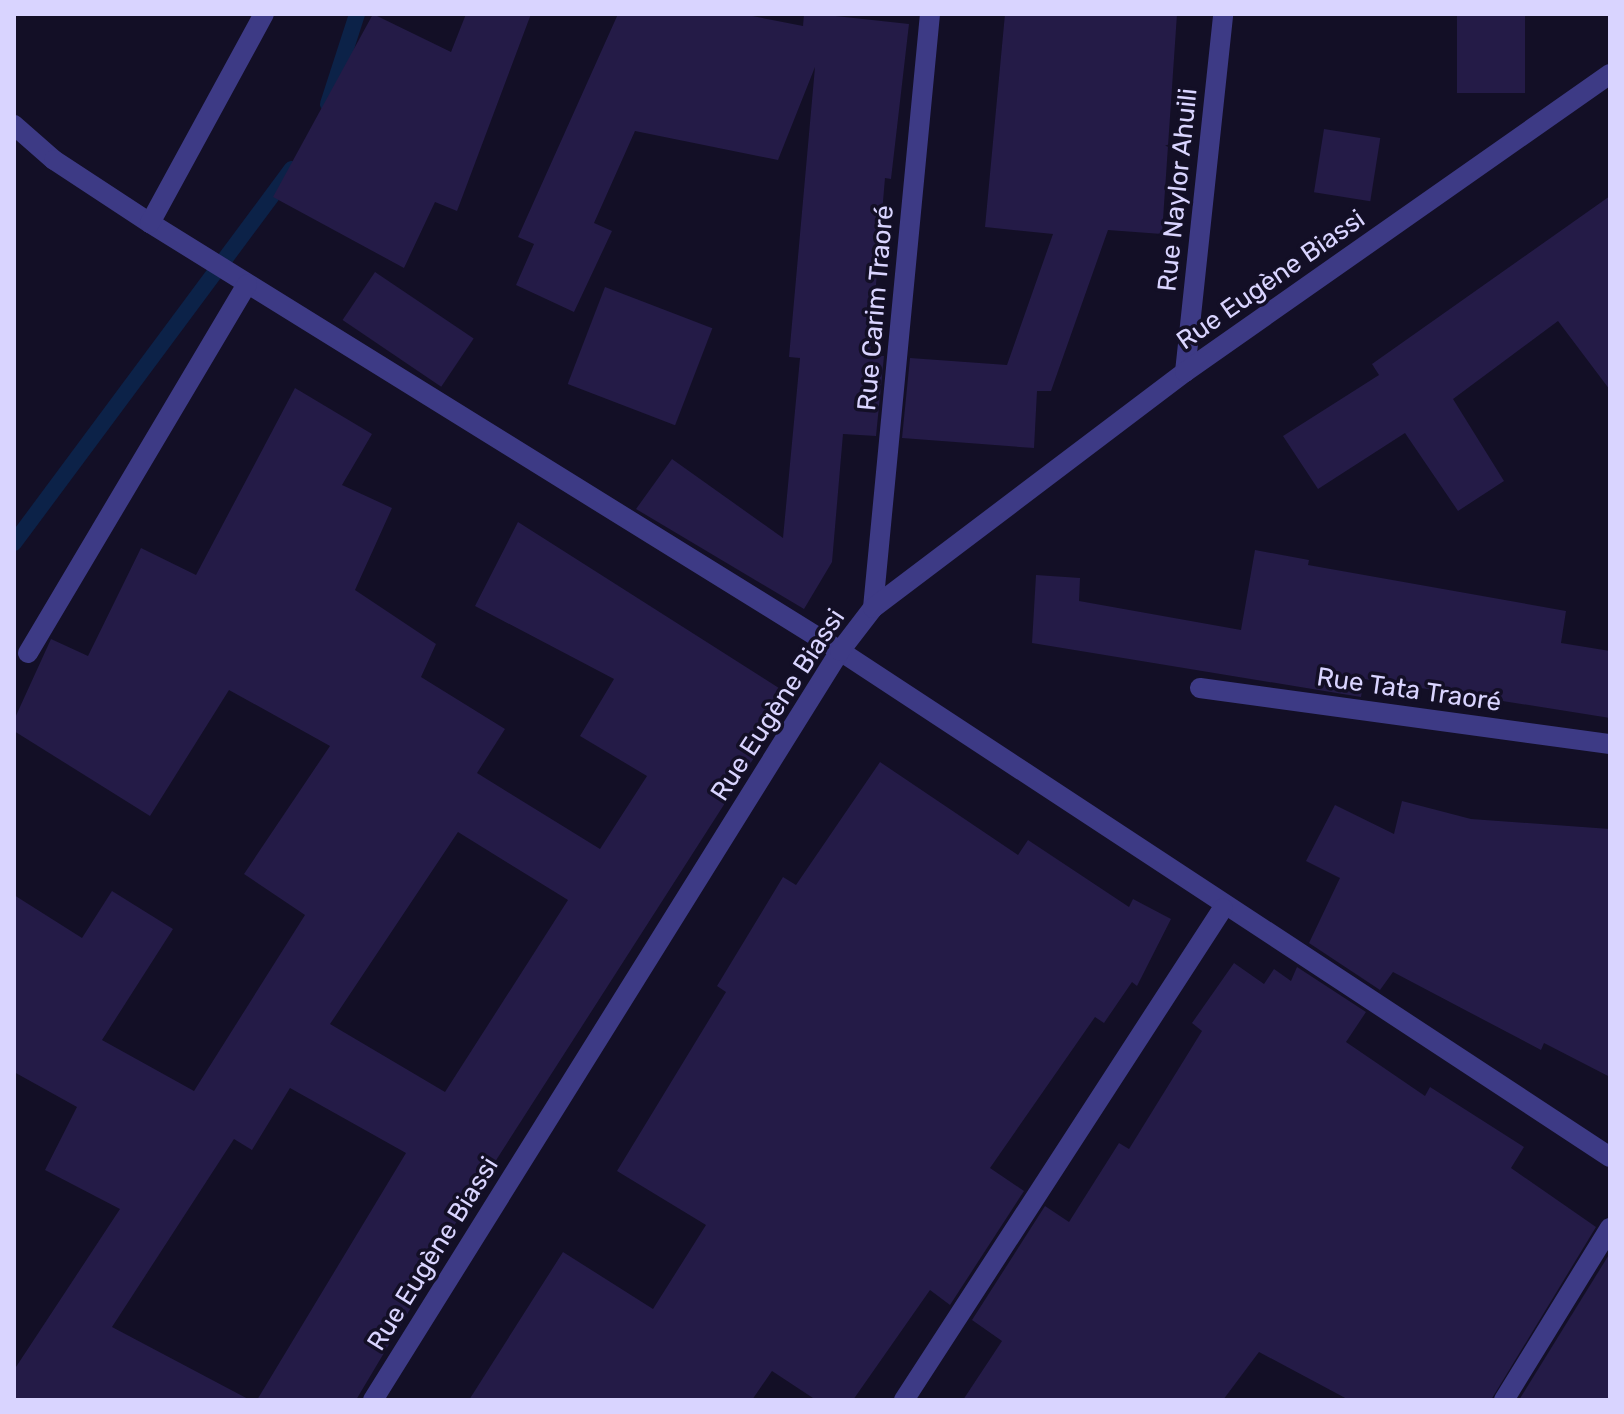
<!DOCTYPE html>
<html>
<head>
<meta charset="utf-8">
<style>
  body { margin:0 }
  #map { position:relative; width:1624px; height:1414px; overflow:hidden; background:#130f26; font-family:Rubik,sans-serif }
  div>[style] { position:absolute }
  .stream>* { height:16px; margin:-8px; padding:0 8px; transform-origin:8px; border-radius:8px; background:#0c2248 }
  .building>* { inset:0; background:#241b47; transform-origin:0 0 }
  .street>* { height:20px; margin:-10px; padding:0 10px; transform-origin:10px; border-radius:10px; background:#3d3a85 }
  span { translate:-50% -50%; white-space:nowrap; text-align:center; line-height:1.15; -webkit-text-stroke:7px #130f26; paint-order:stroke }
  .street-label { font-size:26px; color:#d9d4ff }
  .frame { position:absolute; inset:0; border:16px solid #d9d4ff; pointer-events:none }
</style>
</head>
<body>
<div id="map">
  <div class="stream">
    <div style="left:328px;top:104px;width:95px;rotate:-72.1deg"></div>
    <div style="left:14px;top:543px;width:466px;rotate:-53.4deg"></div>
  </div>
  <div class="building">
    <div style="clip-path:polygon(373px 14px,451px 52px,466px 14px,531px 14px,457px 211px,435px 202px,404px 268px,273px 197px)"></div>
    <div style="clip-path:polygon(618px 14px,742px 14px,803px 26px,804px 14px,817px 14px,909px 24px,891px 179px,885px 178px,870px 355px,884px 356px,876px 436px,843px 434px,832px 562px,804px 609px,636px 509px,672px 459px,783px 538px,800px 358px,789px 357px,815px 67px,778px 160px,635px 131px,594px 223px,612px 231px,574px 312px,516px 285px,534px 244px,518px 237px)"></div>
    <div style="clip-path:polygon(1005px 14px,1177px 14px,1162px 234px,1108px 230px,1051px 391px,1037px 391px,1034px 448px,902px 438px,910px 358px,1007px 365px,1053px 234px,985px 227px)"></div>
    <div style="left:1457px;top:14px;width:68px;height:79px"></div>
    <div style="left:1324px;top:129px;width:57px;height:64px;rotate:9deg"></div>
    <div style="clip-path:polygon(1610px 196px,1610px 390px,1558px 321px,1453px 399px,1504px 481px,1458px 511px,1405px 433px,1318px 489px,1283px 436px,1379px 375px,1372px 364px)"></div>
    <div style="left:375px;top:272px;width:119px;height:58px;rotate:34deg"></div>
    <div style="left:605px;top:287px;width:115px;height:104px;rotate:21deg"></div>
    <div style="clip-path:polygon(evenodd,295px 388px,372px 434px,342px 485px,392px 508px,355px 590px,436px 644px,421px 677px,505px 729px,477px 773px,600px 849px,647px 776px,580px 736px,614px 679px,475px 606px,518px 522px,793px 697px,425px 1271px,431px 1274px,356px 1400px,257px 1400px,406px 1153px,290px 1088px,252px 1150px,234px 1139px,112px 1327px,250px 1400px,14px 1400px,14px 1370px,120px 1209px,45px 1170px,77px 1107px,14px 1072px,14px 895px,82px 938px,112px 891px,173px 929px,102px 1040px,194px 1091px,305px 915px,244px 874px,330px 746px,229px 690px,150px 816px,14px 731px,14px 720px,51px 639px,88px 656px,141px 548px,196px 575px,295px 388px,458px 832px,568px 900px,445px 1092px,330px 1024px,458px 832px)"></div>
    <div style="clip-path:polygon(1255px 550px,1309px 560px,1308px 565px,1566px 611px,1561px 643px,1610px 651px,1610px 718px,1364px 679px,1361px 697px,1032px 643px,1036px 575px,1080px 578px,1079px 601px,1241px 630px)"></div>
    <div style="clip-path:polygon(880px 762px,1018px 855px,1028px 840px,1129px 907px,1133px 899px,1171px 919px,1137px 986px,1132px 982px,1104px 1023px,1095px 1017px,990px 1168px,1024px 1191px,950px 1305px,930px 1290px,853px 1400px,816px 1400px,772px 1371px,752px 1400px,469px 1400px,563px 1252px,653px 1309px,706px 1225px,617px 1171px,726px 992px,717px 986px,783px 877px,796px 885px)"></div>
    <div style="clip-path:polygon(1402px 801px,1471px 819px,1610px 829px,1610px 1077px,1544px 1043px,1541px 1050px,1393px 972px,1380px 990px,1309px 943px,1340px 878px,1306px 861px,1335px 805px,1394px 834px)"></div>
    <div style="clip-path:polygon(1234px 963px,1264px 984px,1274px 969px,1291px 981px,1297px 967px,1366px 1012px,1346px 1042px,1425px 1096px,1430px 1087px,1524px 1147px,1511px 1168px,1596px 1227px,1491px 1400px,1349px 1400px,1259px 1352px,1223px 1400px,963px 1400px,1002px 1341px,972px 1320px,1045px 1206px,1069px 1222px,1119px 1143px,1129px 1149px,1202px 1031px,1192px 1023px)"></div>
    <div style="clip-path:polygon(1610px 1253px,1610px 1400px,1519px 1400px)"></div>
  </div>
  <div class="street">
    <div style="left:14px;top:125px;width:53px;rotate:41.2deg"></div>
    <div style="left:54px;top:160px;width:115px;rotate:33.3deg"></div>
    <div style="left:150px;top:223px;width:812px;rotate:31.81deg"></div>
    <div style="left:840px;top:651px;width:921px;rotate:33.31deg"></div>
    <div style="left:150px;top:223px;width:238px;rotate:-61.4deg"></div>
    <div style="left:1185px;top:372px;width:360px;rotate:-83.9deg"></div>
    <div style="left:873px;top:608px;width:597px;rotate:-84.52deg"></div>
    <div style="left:28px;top:653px;width:429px;rotate:-59.3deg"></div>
    <div style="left:1200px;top:688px;width:414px;rotate:7.8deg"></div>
    <div style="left:373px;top:1400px;width:883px;rotate:-58.06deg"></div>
    <div style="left:840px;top:651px;width:54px;rotate:-52.5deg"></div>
    <div style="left:873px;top:608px;width:391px;rotate:-37.1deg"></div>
    <div style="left:1185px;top:372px;width:519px;rotate:-35.04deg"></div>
    <div style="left:904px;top:1400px;width:586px;rotate:-57.04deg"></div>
    <div style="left:1504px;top:1400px;width:202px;rotate:-58.4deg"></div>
  </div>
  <div class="street-label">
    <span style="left:1178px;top:190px;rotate:-84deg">Rue Naylor Ahuili</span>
    <span style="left:1271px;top:280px;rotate:-35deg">Rue Eugène Biassi</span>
    <span style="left:876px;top:308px;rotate:-85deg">Rue Carim Traoré</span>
    <span style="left:1409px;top:690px;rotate:8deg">Rue Tata Traoré</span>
    <span style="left:778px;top:705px;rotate:-57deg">Rue Eugène Biassi</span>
    <span style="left:433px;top:1254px;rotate:-58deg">Rue Eugène Biassi</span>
  </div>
  <div class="frame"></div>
</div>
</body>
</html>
